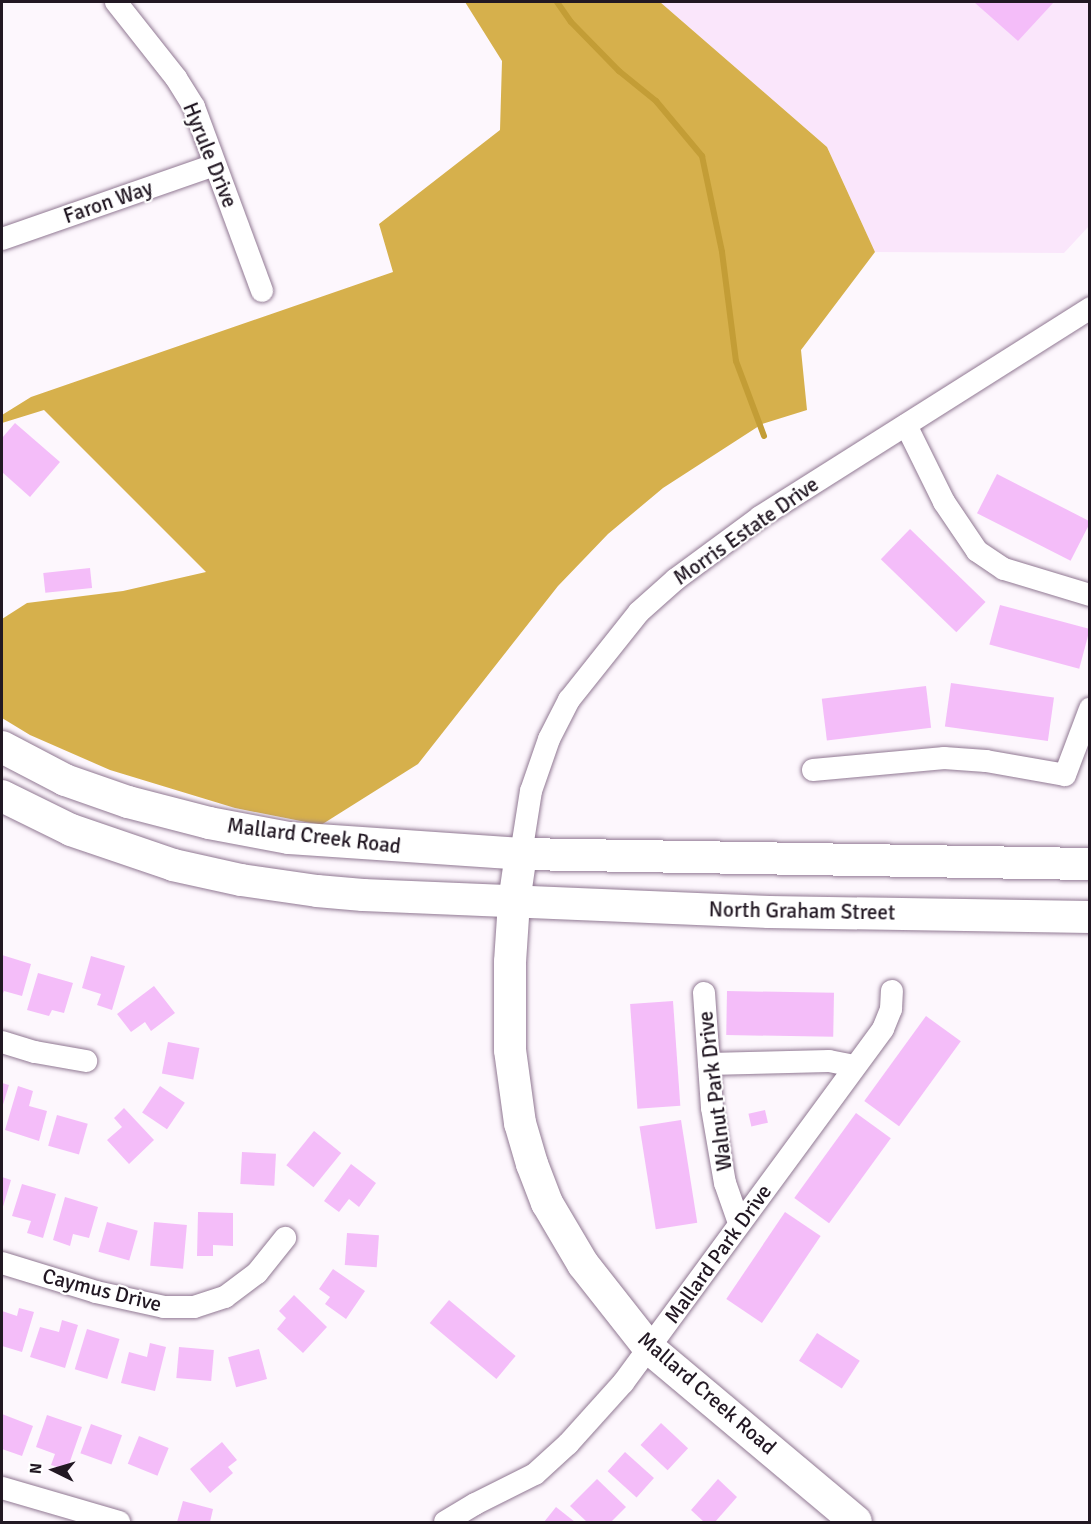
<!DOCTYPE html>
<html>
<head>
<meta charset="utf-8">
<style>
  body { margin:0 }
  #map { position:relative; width:1091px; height:1524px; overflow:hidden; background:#fdf7fd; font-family:Signika,sans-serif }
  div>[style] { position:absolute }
  .built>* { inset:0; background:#fae6fb }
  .forest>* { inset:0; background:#d6b04c }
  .stream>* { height:6px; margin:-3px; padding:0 3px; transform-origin:3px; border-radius:3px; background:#c39d36 }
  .building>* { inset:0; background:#f4bdf9; transform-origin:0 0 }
  .roads { filter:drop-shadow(0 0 2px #917993) drop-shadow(0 0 2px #917993) }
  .street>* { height:22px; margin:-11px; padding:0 11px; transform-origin:11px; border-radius:11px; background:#fff }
  .secondary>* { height:32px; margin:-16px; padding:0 16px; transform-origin:16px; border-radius:16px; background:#fff }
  span { translate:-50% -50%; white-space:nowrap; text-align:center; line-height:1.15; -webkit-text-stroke:4.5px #fff; paint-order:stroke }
  .street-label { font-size:21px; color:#221823 }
  .frame { position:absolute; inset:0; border:3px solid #221823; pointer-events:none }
  .north { position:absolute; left:24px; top:1440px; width:60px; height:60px; -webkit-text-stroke:4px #fff; paint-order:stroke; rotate:275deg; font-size:16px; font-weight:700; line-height:24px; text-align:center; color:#221823 }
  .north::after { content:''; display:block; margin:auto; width:21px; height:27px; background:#221823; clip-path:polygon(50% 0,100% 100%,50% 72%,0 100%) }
</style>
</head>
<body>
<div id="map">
  <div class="built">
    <div style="clip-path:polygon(660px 2px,1089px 2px,1089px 226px,1064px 253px,875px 252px,827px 147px)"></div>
  </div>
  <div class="forest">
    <div style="clip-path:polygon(465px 2px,660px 2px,827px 147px,875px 252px,801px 350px,807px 410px,762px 424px,663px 488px,608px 534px,558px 586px,418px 764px,321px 825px,235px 808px,110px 770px,30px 735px,2px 718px,2px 619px,27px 603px,123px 591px,206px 572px,44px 410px,2px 423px,2px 415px,31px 397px,393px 272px,379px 224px,500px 130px,502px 61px)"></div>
  </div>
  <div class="stream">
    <div style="left:557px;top:2px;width:24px;rotate:55deg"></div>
    <div style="left:571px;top:22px;width:69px;rotate:45.6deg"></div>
    <div style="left:619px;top:71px;width:48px;rotate:39deg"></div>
    <div style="left:656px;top:101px;width:72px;rotate:50.1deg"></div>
    <div style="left:702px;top:156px;width:98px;rotate:78.2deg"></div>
    <div style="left:722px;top:252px;width:110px;rotate:82.7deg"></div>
    <div style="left:736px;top:361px;width:80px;rotate:69.5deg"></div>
  </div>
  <div class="building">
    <div style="clip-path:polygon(974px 2px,1054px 2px,1018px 41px)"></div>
    <div style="clip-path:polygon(15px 423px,60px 462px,30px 497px,2px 472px,2px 438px)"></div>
    <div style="left:997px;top:474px;width:105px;height:44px;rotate:27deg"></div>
    <div style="left:910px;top:529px;width:105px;height:42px;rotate:44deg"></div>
    <div style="left:90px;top:568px;width:20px;height:47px;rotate:84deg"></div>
    <div style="left:1000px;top:605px;width:93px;height:41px;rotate:15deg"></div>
    <div style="left:951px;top:683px;width:104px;height:44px;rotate:8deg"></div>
    <div style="left:926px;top:686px;width:42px;height:105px;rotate:83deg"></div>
    <div style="clip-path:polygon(2px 955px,31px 964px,22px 996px,4px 991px,2px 996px)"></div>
    <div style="clip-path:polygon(91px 956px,125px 966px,112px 1010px,97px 1005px,101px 994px,82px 988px)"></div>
    <div style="clip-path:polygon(38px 973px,73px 983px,64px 1013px,52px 1010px,49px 1016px,27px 1010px)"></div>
    <div style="clip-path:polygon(154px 986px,175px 1013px,151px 1031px,145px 1022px,131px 1032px,117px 1014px)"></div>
    <div style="left:727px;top:991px;width:107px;height:44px;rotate:1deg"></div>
    <div style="left:673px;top:1001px;width:105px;height:43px;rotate:86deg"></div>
    <div style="left:926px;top:1016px;width:43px;height:105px;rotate:36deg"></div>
    <div style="left:168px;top:1042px;width:32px;height:32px;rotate:11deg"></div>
    <div style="clip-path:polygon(2px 1083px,9px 1085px,2px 1108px)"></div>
    <div style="clip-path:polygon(18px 1086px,33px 1091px,29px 1106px,47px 1111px,39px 1141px,5px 1130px)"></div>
    <div style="left:160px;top:1086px;width:30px;height:32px;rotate:34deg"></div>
    <div style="clip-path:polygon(124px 1108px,154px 1140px,129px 1164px,107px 1140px,122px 1127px,114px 1118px)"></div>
    <div style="left:765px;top:1110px;width:13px;height:17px;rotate:77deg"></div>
    <div style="left:856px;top:1113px;width:43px;height:105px;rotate:36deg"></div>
    <div style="left:57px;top:1115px;width:32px;height:32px;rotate:16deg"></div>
    <div style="left:681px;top:1120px;width:104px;height:42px;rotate:81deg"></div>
    <div style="left:314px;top:1131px;width:35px;height:44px;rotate:39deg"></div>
    <div style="left:242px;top:1152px;width:34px;height:32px;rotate:3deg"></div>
    <div style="clip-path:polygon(351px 1164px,376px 1183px,359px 1207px,349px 1199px,339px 1212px,324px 1201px)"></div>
    <div style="clip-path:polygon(2px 1177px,11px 1180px,2px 1210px)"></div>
    <div style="clip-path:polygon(22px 1184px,56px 1194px,43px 1238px,27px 1233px,31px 1221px,12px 1216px)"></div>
    <div style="clip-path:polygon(65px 1197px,98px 1207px,89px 1238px,73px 1234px,70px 1246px,53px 1240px)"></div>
    <div style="clip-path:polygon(198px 1212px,233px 1213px,233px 1246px,213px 1245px,213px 1256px,197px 1256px)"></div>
    <div style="left:785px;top:1212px;width:43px;height:105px;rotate:34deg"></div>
    <div style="left:107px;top:1222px;width:32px;height:31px;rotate:16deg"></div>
    <div style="left:154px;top:1222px;width:33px;height:44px;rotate:5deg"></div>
    <div style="left:347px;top:1233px;width:32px;height:32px;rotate:4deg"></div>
    <div style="clip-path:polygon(333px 1269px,365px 1291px,346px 1319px,325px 1304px,330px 1297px,319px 1289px)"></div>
    <div style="clip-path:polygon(294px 1295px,327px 1327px,303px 1353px,277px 1329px,286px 1318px,279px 1311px)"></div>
    <div style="left:449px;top:1300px;width:87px;height:30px;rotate:40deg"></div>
    <div style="clip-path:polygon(19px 1308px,34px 1312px,22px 1352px,2px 1346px,2px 1311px,17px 1316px)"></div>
    <div style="clip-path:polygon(62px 1320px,78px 1325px,65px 1368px,30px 1357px,40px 1327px,59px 1332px)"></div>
    <div style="left:87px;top:1329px;width:34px;height:42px;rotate:17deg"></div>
    <div style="left:817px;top:1333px;width:51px;height:33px;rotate:33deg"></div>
    <div style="clip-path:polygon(150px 1343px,166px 1347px,155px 1391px,121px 1383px,129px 1352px,147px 1357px)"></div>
    <div style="left:179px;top:1347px;width:35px;height:31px;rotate:5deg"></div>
    <div style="left:259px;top:1349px;width:31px;height:32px;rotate:75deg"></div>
    <div style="clip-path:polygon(2px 1414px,33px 1426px,22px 1456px,2px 1449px)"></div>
    <div style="clip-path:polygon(47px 1415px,82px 1427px,67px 1470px,51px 1465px,55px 1454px,36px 1447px)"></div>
    <div style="left:661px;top:1423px;width:37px;height:30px;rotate:43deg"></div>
    <div style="left:91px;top:1424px;width:33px;height:31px;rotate:20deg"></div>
    <div style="left:139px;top:1436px;width:32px;height:30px;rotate:22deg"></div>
    <div style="clip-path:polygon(222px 1442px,237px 1460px,228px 1467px,233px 1473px,210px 1493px,190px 1469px)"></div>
    <div style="left:625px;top:1452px;width:39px;height:26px;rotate:42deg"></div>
    <div style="clip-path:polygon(597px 1479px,626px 1507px,611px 1522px,587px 1522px,570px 1506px)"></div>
    <div style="clip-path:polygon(718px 1479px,737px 1497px,715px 1522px,704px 1522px,691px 1510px)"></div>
    <div style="clip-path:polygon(183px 1501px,213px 1509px,210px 1522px,177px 1522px)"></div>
    <div style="clip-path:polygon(556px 1507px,575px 1522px,544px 1522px)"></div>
  </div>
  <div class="roads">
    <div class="street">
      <div style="left:116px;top:2px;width:97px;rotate:51.7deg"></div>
      <div style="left:176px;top:78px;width:34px;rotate:58deg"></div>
      <div style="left:194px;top:107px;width:196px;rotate:69.7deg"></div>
      <div style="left:2px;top:239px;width:225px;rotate:-19.2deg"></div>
      <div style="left:906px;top:425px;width:86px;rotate:63.7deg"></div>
      <div style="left:944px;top:502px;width:59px;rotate:56deg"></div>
      <div style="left:977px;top:551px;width:32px;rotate:34deg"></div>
      <div style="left:1004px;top:569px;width:90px;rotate:16.8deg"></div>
      <div style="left:813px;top:770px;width:132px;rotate:-5.2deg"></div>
      <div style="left:944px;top:758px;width:42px;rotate:4.1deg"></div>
      <div style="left:986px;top:761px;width:80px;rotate:10deg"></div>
      <div style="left:1065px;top:775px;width:71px;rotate:-69.3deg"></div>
      <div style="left:521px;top:854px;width:64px;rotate:-81deg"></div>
      <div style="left:531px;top:791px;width:55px;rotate:-70.9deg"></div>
      <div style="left:549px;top:739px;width:44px;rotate:-62.9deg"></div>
      <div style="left:569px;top:700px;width:112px;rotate:-51.5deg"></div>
      <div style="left:639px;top:612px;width:50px;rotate:-41.7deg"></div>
      <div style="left:676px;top:579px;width:104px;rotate:-36.4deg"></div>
      <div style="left:760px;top:517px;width:391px;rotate:-32.3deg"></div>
      <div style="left:704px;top:993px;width:115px;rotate:86deg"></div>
      <div style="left:712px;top:1108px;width:76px;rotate:80.2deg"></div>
      <div style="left:725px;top:1183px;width:42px;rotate:70.7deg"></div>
      <div style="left:2px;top:1042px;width:34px;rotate:17deg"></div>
      <div style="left:35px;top:1052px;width:52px;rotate:10deg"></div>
      <div style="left:709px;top:1064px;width:120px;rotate:-1.4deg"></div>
      <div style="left:829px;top:1061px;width:26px;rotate:11deg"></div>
      <div style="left:2px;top:1263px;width:98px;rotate:17.1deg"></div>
      <div style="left:96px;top:1292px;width:70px;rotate:12.4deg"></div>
      <div style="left:164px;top:1307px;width:30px"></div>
      <div style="left:194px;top:1307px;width:33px;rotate:-18deg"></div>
      <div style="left:225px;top:1297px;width:40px;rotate:-37deg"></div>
      <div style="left:257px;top:1273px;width:45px;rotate:-51.3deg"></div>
      <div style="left:2px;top:1488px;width:122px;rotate:16.2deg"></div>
      <div style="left:445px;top:1522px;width:35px;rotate:-31deg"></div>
      <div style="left:475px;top:1504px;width:67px;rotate:-26.6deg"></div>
      <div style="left:535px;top:1474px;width:45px;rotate:-42.3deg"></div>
      <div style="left:568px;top:1444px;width:82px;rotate:-48deg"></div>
      <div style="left:623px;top:1383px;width:439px;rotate:-53.7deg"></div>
      <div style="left:883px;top:1029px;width:22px;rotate:-68deg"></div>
      <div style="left:891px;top:1009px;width:18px;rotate:-87deg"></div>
    </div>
    <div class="secondary">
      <div style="left:2px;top:747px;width:71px;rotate:27.6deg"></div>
      <div style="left:65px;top:780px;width:67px;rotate:19.2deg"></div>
      <div style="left:128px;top:802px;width:84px;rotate:14.5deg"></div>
      <div style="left:209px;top:823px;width:81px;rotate:10.6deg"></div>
      <div style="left:289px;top:838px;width:233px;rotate:3.9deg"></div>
      <div style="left:521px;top:854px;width:569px;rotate:1.01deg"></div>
      <div style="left:2px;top:796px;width:77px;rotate:26.2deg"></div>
      <div style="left:71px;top:830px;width:108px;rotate:18.9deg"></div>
      <div style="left:173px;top:865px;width:70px;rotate:12.4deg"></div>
      <div style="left:241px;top:880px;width:77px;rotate:8.2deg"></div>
      <div style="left:317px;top:891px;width:46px;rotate:5deg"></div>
      <div style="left:363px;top:895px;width:406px;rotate:2.4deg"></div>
      <div style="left:769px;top:912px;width:321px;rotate:0.9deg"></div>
      <div style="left:521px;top:854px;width:49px;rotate:98.3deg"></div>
      <div style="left:514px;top:902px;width:60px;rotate:93.8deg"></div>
      <div style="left:510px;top:962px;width:88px;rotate:90deg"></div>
      <div style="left:510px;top:1050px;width:74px;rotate:82.2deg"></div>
      <div style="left:520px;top:1123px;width:43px;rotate:73.7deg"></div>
      <div style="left:532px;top:1164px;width:42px;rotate:69deg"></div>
      <div style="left:547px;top:1203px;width:71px;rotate:59.5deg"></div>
      <div style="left:583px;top:1264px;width:107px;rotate:51.8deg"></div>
      <div style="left:649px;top:1348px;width:270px;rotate:40deg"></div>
    </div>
  </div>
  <div class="street-label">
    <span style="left:210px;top:155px;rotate:68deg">Hyrule Drive</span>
    <span style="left:108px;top:202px;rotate:-19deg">Faron Way</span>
    <span style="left:746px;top:531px;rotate:-35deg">Morris Estate Drive</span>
    <span style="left:314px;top:836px;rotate:7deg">Mallard Creek Road</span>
    <span style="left:802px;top:911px;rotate:1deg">North Graham Street</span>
    <span style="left:715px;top:1091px;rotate:-97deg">Walnut Park Drive</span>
    <span style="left:718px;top:1254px;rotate:-54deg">Mallard Park Drive</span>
    <span style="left:102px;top:1290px;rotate:14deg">Caymus Drive</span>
    <span style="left:707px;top:1393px;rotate:41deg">Mallard Creek Road</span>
  </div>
  <div class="frame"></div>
  <div class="north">N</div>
</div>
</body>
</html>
